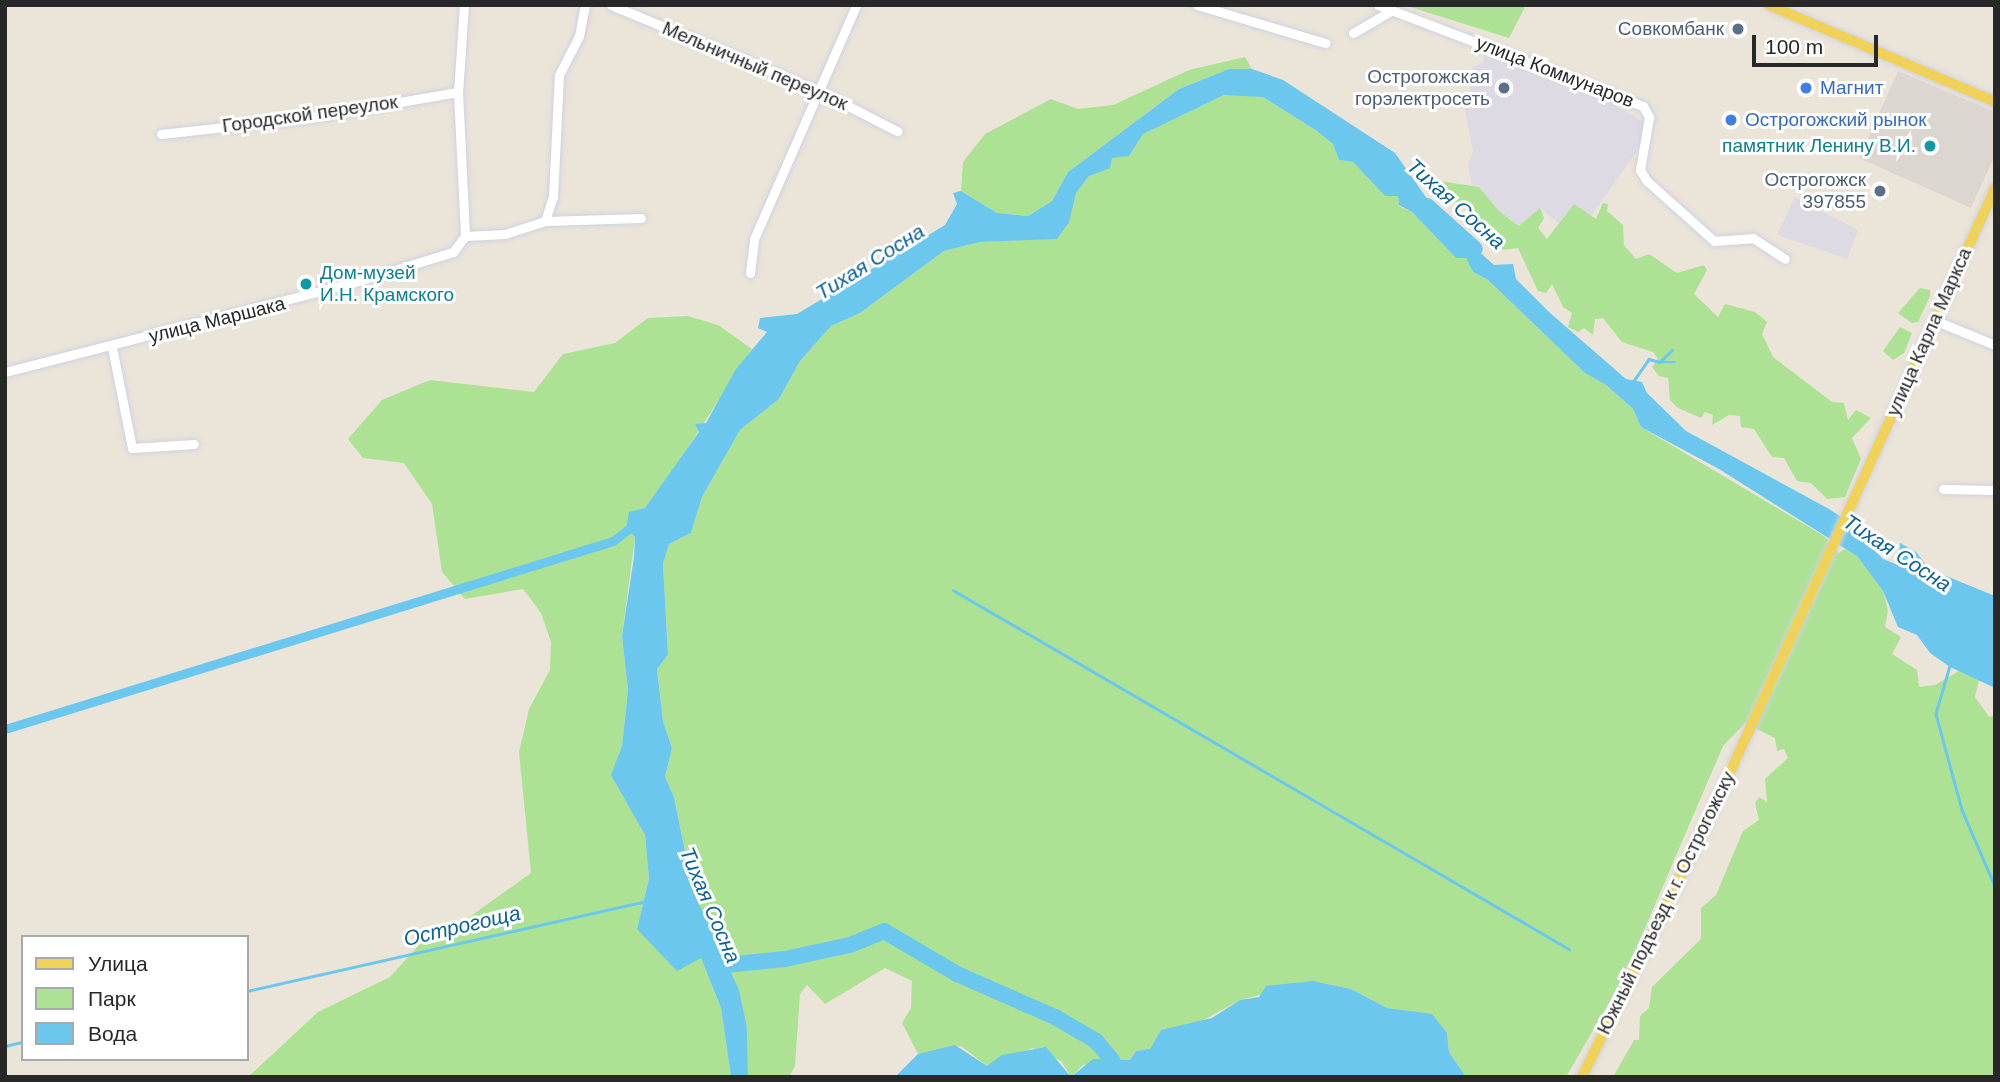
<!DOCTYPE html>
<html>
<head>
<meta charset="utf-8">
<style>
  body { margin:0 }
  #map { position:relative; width:2000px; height:1082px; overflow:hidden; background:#ebe4d9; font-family:Helvetica,sans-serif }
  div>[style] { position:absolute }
  .industrial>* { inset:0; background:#dddae3 }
  .green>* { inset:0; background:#ade295 }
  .plaza>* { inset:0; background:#dbd7d0 }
  .water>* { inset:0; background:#6bc7ee }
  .stream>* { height:2.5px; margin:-1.25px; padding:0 1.25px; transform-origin:1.25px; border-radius:1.25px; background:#6bc7ee }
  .canal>* { height:9px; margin:-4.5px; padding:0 4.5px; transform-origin:4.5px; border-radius:4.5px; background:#6bc7ee }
  .river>* { height:16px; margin:-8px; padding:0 8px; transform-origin:8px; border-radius:8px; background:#6bc7ee }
  .roads { filter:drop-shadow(0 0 2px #cfd2e1) drop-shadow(0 0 2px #cfd2e1) }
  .minor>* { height:9px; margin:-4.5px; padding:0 4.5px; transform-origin:4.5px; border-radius:4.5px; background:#fff }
  .major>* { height:10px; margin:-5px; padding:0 5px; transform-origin:5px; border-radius:5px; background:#f1d259 }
  .dots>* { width:19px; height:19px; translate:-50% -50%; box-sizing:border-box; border:4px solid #fff; border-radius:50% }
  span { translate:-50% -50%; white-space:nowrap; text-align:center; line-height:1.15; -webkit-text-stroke:6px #fff; paint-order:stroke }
  .service-label { font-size:19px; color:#4e5e75 }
  .right { translate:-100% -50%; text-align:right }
  .street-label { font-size:19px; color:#282828 }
  .shop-label { font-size:19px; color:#366cbe }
  .left { translate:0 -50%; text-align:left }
  .culture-label { font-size:19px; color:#0d838f }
  .water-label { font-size:21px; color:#0d6398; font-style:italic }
  .frame { position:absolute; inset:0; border:7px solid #282828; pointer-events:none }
  .legend { position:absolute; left:21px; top:935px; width:228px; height:126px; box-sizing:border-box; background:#fff; border:2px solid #a9a9a9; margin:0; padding:9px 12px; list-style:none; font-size:21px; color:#282828 }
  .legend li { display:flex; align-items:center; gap:14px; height:35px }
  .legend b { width:35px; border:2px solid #a9a9a9 }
  .scale { position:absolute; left:1752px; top:35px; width:126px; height:32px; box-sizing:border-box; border:4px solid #282828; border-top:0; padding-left:9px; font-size:21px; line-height:24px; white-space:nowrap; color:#282828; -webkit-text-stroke:5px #fff; paint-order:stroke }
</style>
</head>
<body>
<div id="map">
  <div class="industrial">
    <div style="clip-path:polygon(1485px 54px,1606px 99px,1643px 122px,1642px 144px,1591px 216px,1574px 205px,1559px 223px,1540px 208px,1520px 226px,1499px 211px,1479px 187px,1473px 187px,1468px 167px,1473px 151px,1464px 106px,1471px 105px,1469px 71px,1482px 63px)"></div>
    <div style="clip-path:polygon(1795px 197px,1858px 230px,1847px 259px,1777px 235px)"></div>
  </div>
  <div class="green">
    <div style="clip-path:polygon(1404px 5px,1526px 5px,1509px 38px)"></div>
    <div style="clip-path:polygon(1245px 57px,1252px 69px,1229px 69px,1179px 89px,1068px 172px,1052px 201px,1028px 216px,997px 213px,961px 191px,963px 162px,985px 134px,1051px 99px,1078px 109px,1113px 105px,1189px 70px)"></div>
    <div style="clip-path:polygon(1249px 94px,1263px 97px,1317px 131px,1333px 144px,1339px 160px,1353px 162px,1385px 196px,1398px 196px,1399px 206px,1412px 212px,1456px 258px,1466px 258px,1473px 272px,1488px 280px,1585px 373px,1606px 385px,1633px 409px,1641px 427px,1824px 536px,1839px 553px,1845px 549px,1857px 556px,1883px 591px,1888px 610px,1885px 627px,1901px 637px,1892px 654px,1917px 670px,1919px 687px,1935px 685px,1959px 671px,1979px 680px,1975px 697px,1989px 717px,1995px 715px,1995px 1077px,1613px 1077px,1634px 1040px,1639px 1040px,1640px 1016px,1649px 1008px,1652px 987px,1701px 939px,1701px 908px,1716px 895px,1743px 831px,1759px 820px,1755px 803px,1759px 797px,1767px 802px,1765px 779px,1788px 758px,1784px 749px,1777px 751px,1775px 738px,1745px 723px,1723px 746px,1624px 977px,1566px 1077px,1466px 1077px,1449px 1052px,1447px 1033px,1426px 1015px,1387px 1008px,1351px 989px,1313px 981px,1240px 1000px,1195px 1025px,1161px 1030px,1150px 1050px,1136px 1051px,1130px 1060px,1083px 1065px,1071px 1077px,1061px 1061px,1033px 1048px,987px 1066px,961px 1046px,918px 1054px,902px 1023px,911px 1008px,912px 981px,885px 968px,825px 1004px,807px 985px,800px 994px,795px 1066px,789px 1077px,748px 1077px,747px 1028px,727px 966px,693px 891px,674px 797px,665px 777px,672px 748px,663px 721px,657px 669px,668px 655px,663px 564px,669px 544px,691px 533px,702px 497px,740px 430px,779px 399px,800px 361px,831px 326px,860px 313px,944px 251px,980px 242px,1057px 238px,1076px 193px,1089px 176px,1142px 134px,1224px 95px)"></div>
    <div style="clip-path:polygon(1433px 180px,1479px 187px,1499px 211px,1519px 226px,1540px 208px,1544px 218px,1538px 228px,1547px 239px,1574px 204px,1596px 219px,1603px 203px,1608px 204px,1607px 211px,1623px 225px,1624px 245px,1636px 259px,1649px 254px,1677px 273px,1704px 265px,1707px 270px,1694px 294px,1718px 317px,1725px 304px,1755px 312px,1767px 322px,1762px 334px,1773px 357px,1832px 402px,1844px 403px,1848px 420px,1856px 410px,1871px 418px,1852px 438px,1861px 459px,1845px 497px,1827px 499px,1811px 483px,1797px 481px,1784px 458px,1772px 457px,1754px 429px,1741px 427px,1740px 416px,1729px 415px,1712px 425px,1713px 415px,1705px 412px,1701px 418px,1678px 408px,1670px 400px,1668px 378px,1659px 376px,1652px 367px,1658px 359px,1653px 352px,1622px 342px,1603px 318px,1595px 319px,1593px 335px,1584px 328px,1578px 332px,1568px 327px,1572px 313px,1563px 307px,1552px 284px,1546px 293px,1538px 291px,1518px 248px,1504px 250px,1487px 243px,1472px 224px,1469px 208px,1428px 188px)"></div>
    <div style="clip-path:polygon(1920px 288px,1930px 290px,1930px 296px,1918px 322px,1912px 323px,1898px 313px)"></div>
    <div style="clip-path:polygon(688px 316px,718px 325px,752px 349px,659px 492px,626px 529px,635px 537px,622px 636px,628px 690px,622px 746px,612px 775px,645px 835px,649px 879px,637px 929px,701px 958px,721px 1008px,731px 1077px,248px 1077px,318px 1012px,390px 977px,429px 934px,468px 918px,531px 873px,519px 752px,529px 709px,550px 670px,551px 642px,541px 613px,523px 589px,465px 599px,442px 572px,432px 504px,404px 463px,363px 458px,348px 439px,382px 400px,430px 380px,534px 392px,563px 354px,615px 343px,648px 318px)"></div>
    <div style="clip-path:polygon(1900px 327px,1912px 333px,1904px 353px,1893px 360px,1883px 351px)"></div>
  </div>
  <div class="plaza">
    <div style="clip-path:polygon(1898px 71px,1995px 112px,1995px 155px,1971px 208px,1859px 158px)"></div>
  </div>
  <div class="water">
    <div style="clip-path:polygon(1229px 69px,1252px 69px,1283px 80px,1395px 153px,1444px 223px,1460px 236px,1471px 234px,1475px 248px,1494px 265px,1513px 264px,1516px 279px,1550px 313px,1626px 379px,1642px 382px,1647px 393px,1686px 431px,1829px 509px,1870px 536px,1871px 547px,1883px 559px,1898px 565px,1900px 543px,1916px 552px,1929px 569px,1995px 596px,1995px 688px,1950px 667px,1930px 653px,1917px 635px,1898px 627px,1883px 591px,1857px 556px,1719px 469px,1641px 427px,1633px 409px,1606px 385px,1585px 373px,1488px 280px,1473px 272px,1466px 258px,1456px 258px,1412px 212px,1399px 205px,1398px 196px,1385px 196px,1353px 162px,1339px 160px,1333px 144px,1317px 131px,1263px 97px,1224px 95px,1143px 134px,1129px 156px,1112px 158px,1110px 168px,1089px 176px,1076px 193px,1069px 222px,1057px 239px,980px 242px,944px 251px,860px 313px,831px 326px,800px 361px,779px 399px,740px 430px,702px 497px,691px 533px,669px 544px,663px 564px,668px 655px,657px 669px,663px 721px,672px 748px,665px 777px,674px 797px,693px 891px,739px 990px,747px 1028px,748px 1077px,731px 1077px,721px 1008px,701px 958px,677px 971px,637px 929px,649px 879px,645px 835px,611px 775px,622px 746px,628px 690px,622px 636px,634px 557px,635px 537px,626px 529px,629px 512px,645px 508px,699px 432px,695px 424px,706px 423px,736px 369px,767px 332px,758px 328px,760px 318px,797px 314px,945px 225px,957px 204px,953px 193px,961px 191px,997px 213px,1028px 216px,1052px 201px,1068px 172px,1179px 89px)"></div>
    <div style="clip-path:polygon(1313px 981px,1351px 989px,1387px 1008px,1432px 1014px,1447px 1033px,1449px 1052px,1466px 1077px,895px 1077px,918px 1054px,955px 1045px,987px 1066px,1002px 1055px,1046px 1047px,1071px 1077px,1093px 1059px,1130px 1060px,1136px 1051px,1150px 1049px,1161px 1030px,1212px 1018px,1240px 1000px,1259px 997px,1266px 986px)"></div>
  </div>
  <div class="stream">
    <div style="left:1660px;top:362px;width:15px"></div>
    <div style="left:1632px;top:383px;width:29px;rotate:-55deg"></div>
    <div style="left:1649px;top:359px;width:11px;rotate:15deg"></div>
    <div style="left:1660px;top:362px;width:17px;rotate:-45deg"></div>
    <div style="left:953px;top:590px;width:713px;rotate:30.23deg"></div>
    <div style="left:1950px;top:666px;width:50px;rotate:106.3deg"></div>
    <div style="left:1936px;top:714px;width:99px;rotate:74.8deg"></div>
    <div style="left:1962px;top:810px;width:83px;rotate:66.5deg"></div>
    <div style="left:247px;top:991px;width:409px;rotate:-12.7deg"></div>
    <div style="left:5px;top:1046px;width:18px;rotate:-13deg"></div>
  </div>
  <div class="canal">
    <div style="left:5px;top:729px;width:636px;rotate:-17.18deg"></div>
    <div style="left:613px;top:541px;width:28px;rotate:-38deg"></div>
  </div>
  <div class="river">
    <div style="left:1427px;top:206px;width:64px;rotate:41.9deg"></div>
    <div style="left:716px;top:966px;width:69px;rotate:-5.8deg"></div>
    <div style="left:785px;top:959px;width:66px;rotate:-12.2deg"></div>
    <div style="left:850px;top:945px;width:37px;rotate:-22deg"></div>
    <div style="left:884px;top:931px;width:85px;rotate:30.5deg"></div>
    <div style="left:957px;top:974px;width:107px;rotate:23.7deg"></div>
    <div style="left:1055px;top:1017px;width:48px;rotate:30.3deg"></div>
    <div style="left:1096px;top:1041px;width:25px;rotate:50deg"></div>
  </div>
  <div class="roads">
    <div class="minor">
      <div style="left:464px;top:5px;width:87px;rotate:93.9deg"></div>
      <div style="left:458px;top:92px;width:144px;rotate:87.2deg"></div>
      <div style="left:611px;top:5px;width:225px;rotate:22.5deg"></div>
      <div style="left:819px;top:91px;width:88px;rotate:27.1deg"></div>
      <div style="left:1197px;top:5px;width:134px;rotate:16.5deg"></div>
      <div style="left:1378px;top:5px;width:284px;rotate:20.9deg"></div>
      <div style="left:1643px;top:106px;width:13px;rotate:61deg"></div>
      <div style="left:1649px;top:117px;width:54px;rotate:99.6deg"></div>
      <div style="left:1640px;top:170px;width:13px;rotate:58deg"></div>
      <div style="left:1647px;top:181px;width:90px;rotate:41.8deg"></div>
      <div style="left:1714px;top:241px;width:39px;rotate:-4deg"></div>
      <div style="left:1753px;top:238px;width:38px;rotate:33deg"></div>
      <div style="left:1353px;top:33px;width:42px;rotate:-30.3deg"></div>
      <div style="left:161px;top:134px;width:147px;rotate:-6.3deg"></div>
      <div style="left:307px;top:118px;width:153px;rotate:-9.8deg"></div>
      <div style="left:545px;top:221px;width:25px;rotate:-72deg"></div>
      <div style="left:553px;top:197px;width:122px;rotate:-87.2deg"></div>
      <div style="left:559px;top:75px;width:44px;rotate:-62.9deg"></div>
      <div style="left:579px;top:36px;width:32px;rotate:-79deg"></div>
      <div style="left:750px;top:273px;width:34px;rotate:-83deg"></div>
      <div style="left:754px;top:239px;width:255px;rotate:-66.4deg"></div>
      <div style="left:1934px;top:320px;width:66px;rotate:22.3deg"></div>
      <div style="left:112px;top:347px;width:103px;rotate:78.8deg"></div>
      <div style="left:132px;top:448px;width:62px;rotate:-3.7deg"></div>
      <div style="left:5px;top:372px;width:358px;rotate:-14.4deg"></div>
      <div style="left:352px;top:283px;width:106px;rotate:-17.1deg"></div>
      <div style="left:453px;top:252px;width:20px;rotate:-53deg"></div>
      <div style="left:465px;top:236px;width:40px;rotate:-2.9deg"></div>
      <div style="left:505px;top:234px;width:42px;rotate:-18deg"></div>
      <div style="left:545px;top:221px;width:96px;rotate:-1.8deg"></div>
      <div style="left:1943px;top:489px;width:52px;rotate:1.1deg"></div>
    </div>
    <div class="major">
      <div style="left:1769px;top:5px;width:246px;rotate:23.2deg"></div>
      <div style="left:1582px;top:1077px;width:295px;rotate:-63.9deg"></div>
      <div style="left:1712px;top:812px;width:685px;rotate:-65.6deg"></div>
    </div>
  </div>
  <div class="dots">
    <div style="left:1738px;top:29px;background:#5c6f8a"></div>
    <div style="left:1504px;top:88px;background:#5c6f8a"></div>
    <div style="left:1806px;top:88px;background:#3f7fe0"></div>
    <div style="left:1731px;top:120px;background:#3f7fe0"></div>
    <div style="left:1930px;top:146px;background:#0f9aa8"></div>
    <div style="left:1880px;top:191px;background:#5c6f8a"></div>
    <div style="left:306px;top:284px;background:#0f9aa8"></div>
  </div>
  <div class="service-label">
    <span class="right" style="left:1724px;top:29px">Совкомбанк</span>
    <span class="right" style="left:1490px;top:88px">Острогожская<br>горэлектросеть</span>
    <span class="right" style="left:1866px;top:191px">Острогожск<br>397855</span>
  </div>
  <div class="street-label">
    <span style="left:755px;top:66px;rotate:23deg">Мельничный переулок</span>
    <span style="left:1555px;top:72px;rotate:21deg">улица Коммунаров</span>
    <span style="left:310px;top:114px;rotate:-8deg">Городской переулок</span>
    <span style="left:217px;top:320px;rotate:-14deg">улица Маршака</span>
    <span style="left:1929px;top:332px;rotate:-66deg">улица Карла Маркса</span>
    <span style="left:1666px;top:903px;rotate:-64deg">Южный подъезд к г. Острогожску</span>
  </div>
  <div class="shop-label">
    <span class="left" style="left:1820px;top:88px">Магнит</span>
    <span class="left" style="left:1745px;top:120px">Острогожский рынок</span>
  </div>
  <div class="culture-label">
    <span class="right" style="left:1916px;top:146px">памятник Ленину В.И.</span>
    <span class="left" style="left:320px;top:284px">Дом-музей<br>И.Н. Крамского</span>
  </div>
  <div class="water-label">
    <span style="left:1456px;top:204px;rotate:42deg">Тихая Сосна</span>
    <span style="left:870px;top:262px;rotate:-32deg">Тихая Сосна</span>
    <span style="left:1897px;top:553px;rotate:33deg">Тихая Сосна</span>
    <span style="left:710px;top:905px;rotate:67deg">Тихая Сосна</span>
    <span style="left:462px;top:926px;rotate:-13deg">Острогоща</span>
  </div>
  <div class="frame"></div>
  <ul class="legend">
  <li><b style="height:9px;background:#f1d259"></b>Улица</li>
  <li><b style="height:19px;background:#ade295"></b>Парк</li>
  <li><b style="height:19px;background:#6bc7ee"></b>Вода</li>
  </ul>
  <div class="scale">100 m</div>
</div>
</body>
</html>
